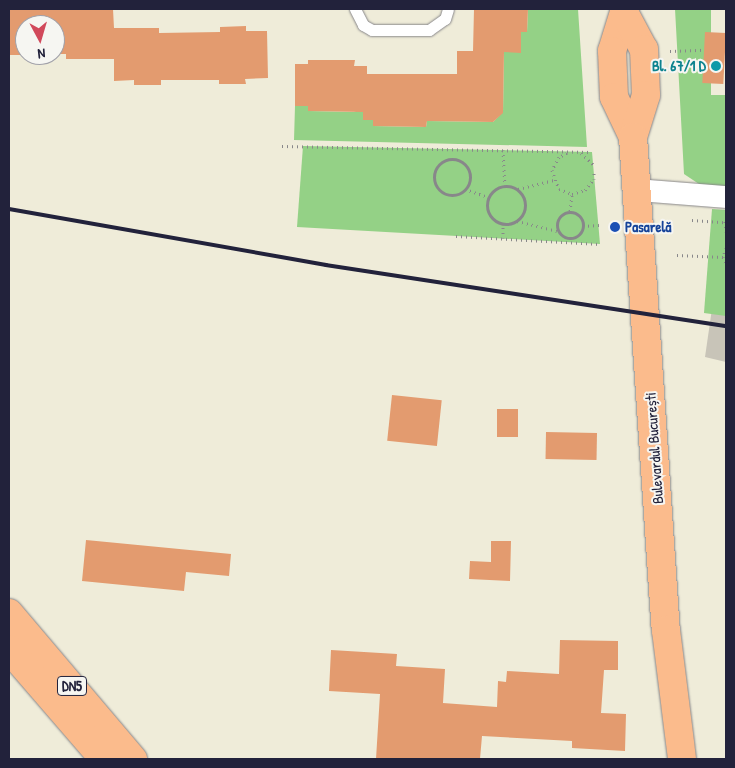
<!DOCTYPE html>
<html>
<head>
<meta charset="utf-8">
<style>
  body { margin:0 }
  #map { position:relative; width:735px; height:768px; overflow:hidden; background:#efecd9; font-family:"Patrick Hand",sans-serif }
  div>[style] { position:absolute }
  .industrial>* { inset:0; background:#c8c4b8 }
  .green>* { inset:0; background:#94d186 }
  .building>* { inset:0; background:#e39b6f; transform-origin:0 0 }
  .path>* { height:3px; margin-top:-1.5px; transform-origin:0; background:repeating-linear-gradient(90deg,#88878a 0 1px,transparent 0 5px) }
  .path>.ring { margin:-1.5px; padding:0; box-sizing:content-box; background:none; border:3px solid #88878a; border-radius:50% }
  .roads { filter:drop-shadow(0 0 1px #88878a) drop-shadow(0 0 1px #88878a) }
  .service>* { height:11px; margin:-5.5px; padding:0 5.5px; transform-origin:5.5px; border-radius:5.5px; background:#fff }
  .minor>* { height:22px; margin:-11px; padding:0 11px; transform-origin:11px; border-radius:11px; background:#fff }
  .primary>* { height:28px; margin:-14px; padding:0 14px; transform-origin:14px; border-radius:14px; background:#fbbb8c }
  .rail>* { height:4px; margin:-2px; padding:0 2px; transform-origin:2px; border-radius:2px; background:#22223b }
  .dots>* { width:14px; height:14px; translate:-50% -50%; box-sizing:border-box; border:2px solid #f6f6f2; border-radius:50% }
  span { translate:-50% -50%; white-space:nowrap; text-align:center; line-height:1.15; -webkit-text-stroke:4px #f6f6f2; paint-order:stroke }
  .shield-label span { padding:1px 4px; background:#f6f6f2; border:1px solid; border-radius:4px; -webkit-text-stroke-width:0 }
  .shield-label { font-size:14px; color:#22223b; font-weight:700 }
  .culture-label { font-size:15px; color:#0d838f; font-weight:700 }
  .right { translate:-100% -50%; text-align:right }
  .transit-label { font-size:15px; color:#164399; font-weight:700 }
  .left { translate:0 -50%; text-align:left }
  .street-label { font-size:15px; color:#22223b }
  .frame { position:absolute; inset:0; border:10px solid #22223b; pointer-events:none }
  .north { position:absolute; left:15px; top:15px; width:50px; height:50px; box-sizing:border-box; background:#f6f6f2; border:1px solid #a1a1a9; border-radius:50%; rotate:174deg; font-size:14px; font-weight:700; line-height:20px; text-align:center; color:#22223b }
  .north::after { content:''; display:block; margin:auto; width:18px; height:22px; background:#d1495b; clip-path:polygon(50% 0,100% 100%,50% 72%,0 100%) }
</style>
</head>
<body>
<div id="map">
  <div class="industrial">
    <div style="clip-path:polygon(715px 288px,726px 290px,726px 362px,705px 357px)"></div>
  </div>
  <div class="green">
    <div style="clip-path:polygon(528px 9px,578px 9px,587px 147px,294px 140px,295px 106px,308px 106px,309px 111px,354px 112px,363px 108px,363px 120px,373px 120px,373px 126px,426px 127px,427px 121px,493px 122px,503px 112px,504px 52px,521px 52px,521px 32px,527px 32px)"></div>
    <div style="clip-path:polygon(675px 9px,711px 9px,711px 33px,705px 33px,706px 82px,711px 82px,711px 95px,726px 95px,726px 187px,699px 184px,684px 174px)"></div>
    <div style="clip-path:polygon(303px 146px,592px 152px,600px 244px,297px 227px)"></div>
    <div style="clip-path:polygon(712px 209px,726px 210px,726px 316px,704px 313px)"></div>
  </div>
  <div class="building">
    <div style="clip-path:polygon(9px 9px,113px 9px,114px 28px,159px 28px,159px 33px,220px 32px,220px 27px,246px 26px,246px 31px,267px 31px,268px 78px,245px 79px,246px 84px,219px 84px,219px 80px,161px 80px,161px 85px,134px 85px,134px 80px,114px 81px,114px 59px,66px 59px,66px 54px,55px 54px,55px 25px,25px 25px,25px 55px,9px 55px)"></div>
    <div style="clip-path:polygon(474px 9px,528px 9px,527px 32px,521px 32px,521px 53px,504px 52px,503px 113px,493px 122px,427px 121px,426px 127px,373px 126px,373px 120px,363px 120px,363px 112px,308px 111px,308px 106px,295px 106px,295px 64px,308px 64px,308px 60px,355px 60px,354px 66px,367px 66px,367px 74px,457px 74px,457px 51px,473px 51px)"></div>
    <div style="left:705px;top:32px;width:21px;height:51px;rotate:3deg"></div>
    <div style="left:392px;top:395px;width:50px;height:46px;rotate:6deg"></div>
    <div style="left:497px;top:409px;width:21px;height:28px"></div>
    <div style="left:546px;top:432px;width:51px;height:27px;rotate:1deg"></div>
    <div style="clip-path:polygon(86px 540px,231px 554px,229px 576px,186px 572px,184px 591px,82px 581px)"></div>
    <div style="clip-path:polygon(491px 541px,511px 541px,510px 581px,469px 579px,470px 561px,491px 562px)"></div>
    <div style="clip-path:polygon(560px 640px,618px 641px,618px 670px,604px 670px,601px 713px,626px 714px,625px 751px,572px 748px,572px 741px,482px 736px,480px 759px,376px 759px,380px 694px,329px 691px,331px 650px,397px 654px,396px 666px,445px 669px,443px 703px,497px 707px,498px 681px,506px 682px,507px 671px,559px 674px)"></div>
  </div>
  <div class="path">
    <div style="left:670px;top:51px;width:35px;rotate:-2deg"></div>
    <div style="left:282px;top:146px;width:310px;rotate:1.1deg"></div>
    <div style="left:503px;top:150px;width:35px;rotate:87deg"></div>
    <div style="left:567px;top:153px;width:9px;rotate:153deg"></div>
    <div style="left:559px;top:157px;width:15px;rotate:118deg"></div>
    <div style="left:552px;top:170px;width:20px;rotate:70deg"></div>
    <div style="left:559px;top:189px;width:14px;rotate:21deg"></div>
    <div style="left:572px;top:194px;width:14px;rotate:-17deg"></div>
    <div style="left:585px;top:190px;width:14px;rotate:-51deg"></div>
    <div style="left:594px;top:179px;width:7px;rotate:-90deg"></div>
    <div style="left:581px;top:153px;width:18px;rotate:43deg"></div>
    <div class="ring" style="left:434px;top:159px;width:33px;height:33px"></div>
    <div class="ring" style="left:487px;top:186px;width:35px;height:35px"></div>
    <div style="left:465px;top:189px;width:24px;rotate:19deg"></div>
    <div style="left:518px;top:189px;width:37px;rotate:-14deg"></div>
    <div style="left:570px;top:211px;width:17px;rotate:-83deg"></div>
    <div class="ring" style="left:557px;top:212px;width:23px;height:23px"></div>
    <div style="left:692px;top:220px;width:32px;rotate:4deg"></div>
    <div style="left:517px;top:221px;width:41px;rotate:14deg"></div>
    <div style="left:725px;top:221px;width:11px;rotate:85deg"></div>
    <div style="left:583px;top:226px;width:16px;rotate:-4deg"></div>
    <div style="left:456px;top:236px;width:144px;rotate:3.2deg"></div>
    <div style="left:503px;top:238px;width:14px;rotate:-90deg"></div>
    <div style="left:726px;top:248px;width:9px;rotate:108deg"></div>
    <div style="left:723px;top:257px;width:8px;rotate:67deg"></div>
    <div style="left:677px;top:255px;width:46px;rotate:2.5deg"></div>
  </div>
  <div class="roads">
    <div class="service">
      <div style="left:355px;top:9px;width:18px;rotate:63deg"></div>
      <div style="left:363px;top:25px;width:10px;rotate:29deg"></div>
      <div style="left:372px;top:30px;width:57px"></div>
      <div style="left:429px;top:30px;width:19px;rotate:-35deg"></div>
      <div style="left:445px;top:19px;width:10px;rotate:-73deg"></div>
    </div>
    <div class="minor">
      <div style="left:637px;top:190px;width:89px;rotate:4.5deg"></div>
    </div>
    <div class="primary">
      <div style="left:625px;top:9px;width:44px;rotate:107.2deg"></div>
      <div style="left:612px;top:51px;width:46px;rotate:87.5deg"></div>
      <div style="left:614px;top:97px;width:44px;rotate:64.6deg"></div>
      <div style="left:625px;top:14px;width:40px;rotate:62deg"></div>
      <div style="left:644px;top:49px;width:46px;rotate:87.5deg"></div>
      <div style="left:646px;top:95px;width:44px;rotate:107.2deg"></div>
      <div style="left:633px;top:137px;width:494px;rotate:86.2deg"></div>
      <div style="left:666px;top:630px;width:130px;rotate:82.9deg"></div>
      <div style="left:9px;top:613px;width:192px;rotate:49.7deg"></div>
      <div style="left:9px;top:649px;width:145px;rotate:49.2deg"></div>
    </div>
  </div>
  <div class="rail">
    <div style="left:9px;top:209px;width:322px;rotate:10deg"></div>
    <div style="left:326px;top:265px;width:405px;rotate:8.7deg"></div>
  </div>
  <div class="dots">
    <div style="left:716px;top:66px;background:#0f9aa8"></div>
    <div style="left:615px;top:227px;background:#1a4fb4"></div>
  </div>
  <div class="shield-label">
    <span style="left:72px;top:686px">DN5</span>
  </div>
  <div class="culture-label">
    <span class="right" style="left:706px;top:66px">Bl. 67/1 D</span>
  </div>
  <div class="transit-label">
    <span class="left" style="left:625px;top:227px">Pasarelă</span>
  </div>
  <div class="street-label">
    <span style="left:654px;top:448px;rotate:-94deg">Bulevardul București</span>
  </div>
  <div class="frame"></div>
  <div class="north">N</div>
</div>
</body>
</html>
